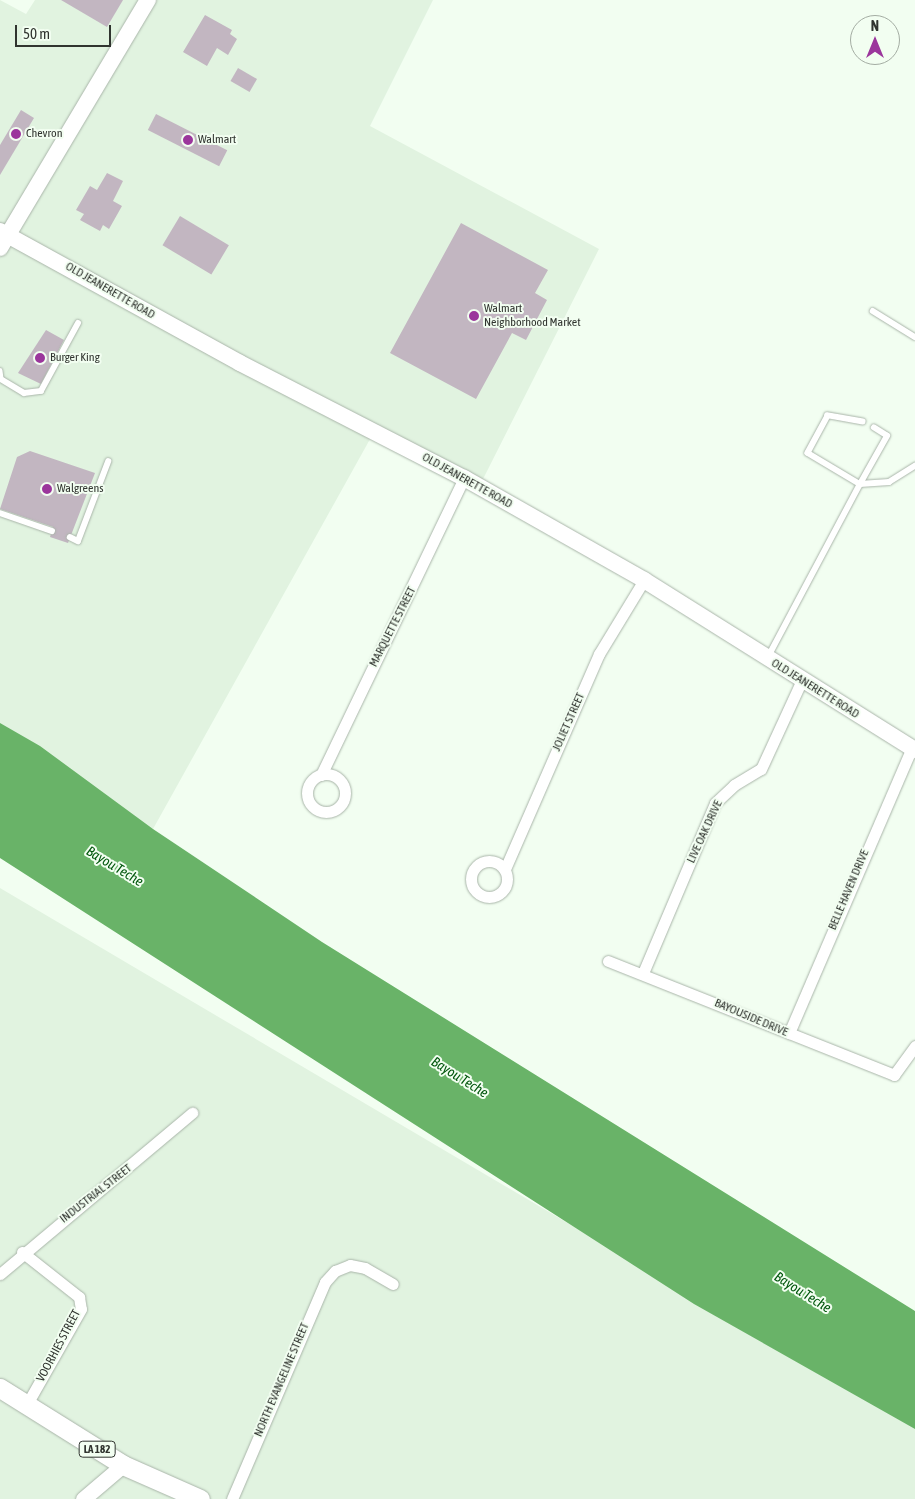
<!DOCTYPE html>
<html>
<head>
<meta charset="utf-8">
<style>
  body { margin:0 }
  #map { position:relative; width:915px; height:1499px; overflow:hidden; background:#f2fef1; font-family:"Asap Condensed",sans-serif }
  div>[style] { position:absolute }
  .built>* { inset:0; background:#e1f3e0 }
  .water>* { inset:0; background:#69b368 }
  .building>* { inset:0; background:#c2b6c1; transform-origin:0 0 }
  .roads { filter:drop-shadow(0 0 1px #a9b5a9) drop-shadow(0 0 1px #a9b5a9) }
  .service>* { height:5.5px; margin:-2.75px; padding:0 2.75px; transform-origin:2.75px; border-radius:2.75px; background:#fff }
  .minor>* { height:11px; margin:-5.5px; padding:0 5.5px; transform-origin:5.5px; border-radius:5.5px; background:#fff }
  .minor>.ring { margin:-5.5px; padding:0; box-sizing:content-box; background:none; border:11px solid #fff; border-radius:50% }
  .tertiary>* { height:15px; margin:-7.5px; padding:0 7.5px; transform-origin:7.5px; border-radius:7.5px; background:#fff }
  .secondary>* { height:16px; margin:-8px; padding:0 8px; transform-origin:8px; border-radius:8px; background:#fff }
  .primary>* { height:19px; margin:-9.5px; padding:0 9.5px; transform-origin:9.5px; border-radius:9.5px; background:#fff }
  .dots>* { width:14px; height:14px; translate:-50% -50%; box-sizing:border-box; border:2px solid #f2fef1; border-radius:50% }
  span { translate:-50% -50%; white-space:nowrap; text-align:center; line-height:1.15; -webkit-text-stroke:4px #f2fef1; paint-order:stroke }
  .shield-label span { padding:1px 4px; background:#f2fef1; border:1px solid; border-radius:4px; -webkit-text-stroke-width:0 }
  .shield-label { font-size:11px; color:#30342f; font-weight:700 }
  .poi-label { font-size:12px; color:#30342f }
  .left { translate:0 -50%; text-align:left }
  .street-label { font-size:12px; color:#30342f }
  .water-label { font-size:14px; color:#02570d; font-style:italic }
  .north { position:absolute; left:850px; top:15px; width:50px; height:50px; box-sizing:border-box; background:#f2fef1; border:1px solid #a4ada3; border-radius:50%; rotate:0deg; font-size:14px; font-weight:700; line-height:20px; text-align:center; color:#30342f }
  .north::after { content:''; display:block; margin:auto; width:18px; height:22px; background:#9b369c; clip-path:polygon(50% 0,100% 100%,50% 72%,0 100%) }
  .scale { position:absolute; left:15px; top:25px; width:96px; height:22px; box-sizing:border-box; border:2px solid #30342f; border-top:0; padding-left:6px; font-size:15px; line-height:18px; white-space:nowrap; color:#30342f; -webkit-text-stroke:4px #f2fef1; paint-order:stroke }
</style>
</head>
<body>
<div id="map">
  <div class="built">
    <div style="clip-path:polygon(0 0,26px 14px,35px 0,433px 0,370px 126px,599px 249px,479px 487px,374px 432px,153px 829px,0 746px)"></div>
    <div style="clip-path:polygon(0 888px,915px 1428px,915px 1499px,0 1499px)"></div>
  </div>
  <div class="water">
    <div style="clip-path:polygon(0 723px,40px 746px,153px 829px,322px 942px,915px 1311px,915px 1429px,694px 1304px,0 858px)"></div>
  </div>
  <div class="building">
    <div style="clip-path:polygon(61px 0,123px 0,107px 27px)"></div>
    <div style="clip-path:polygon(205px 15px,232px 30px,230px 34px,237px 39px,228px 55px,217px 48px,207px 66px,183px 52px)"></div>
    <div style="left:238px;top:68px;width:22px;height:15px;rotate:30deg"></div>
    <div style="clip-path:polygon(21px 110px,34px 118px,0 175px,0 145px)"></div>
    <div style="left:156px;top:114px;width:80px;height:18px;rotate:27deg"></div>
    <div style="clip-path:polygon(107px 173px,123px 181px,113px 201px,122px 206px,109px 229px,103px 225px,100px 231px,80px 220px,84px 214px,76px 210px,90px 186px,97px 190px)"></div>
    <div style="left:180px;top:216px;width:57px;height:34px;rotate:31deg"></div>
    <div style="clip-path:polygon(461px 223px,548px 270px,535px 293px,547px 300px,526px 340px,512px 333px,476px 399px,390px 353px)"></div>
    <div style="clip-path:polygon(46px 330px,64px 340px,41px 384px,18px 373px)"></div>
    <div style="clip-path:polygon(30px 451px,95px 473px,68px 543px,50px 537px,53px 527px,0 509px,17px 457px)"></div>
  </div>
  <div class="roads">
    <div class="service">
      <div style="left:873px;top:311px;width:49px;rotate:31.8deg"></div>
      <div style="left:0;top:371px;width:8px;rotate:83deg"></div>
      <div style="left:1px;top:379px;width:27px;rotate:31deg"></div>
      <div style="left:24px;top:393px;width:17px;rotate:-7deg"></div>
      <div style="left:41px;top:391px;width:77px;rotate:-61.4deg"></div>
      <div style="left:863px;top:422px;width:36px;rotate:-170deg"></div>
      <div style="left:828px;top:416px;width:42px;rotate:118.4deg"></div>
      <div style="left:808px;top:453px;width:61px;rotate:30.8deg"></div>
      <div style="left:860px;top:484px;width:55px;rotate:-60.6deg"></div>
      <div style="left:887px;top:436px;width:15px;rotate:-148deg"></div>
      <div style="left:0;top:513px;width:55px;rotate:19.1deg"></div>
      <div style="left:70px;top:537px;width:9px;rotate:27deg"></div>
      <div style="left:78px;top:541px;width:85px;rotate:-69.2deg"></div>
      <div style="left:768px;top:657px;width:196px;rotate:-62deg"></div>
      <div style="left:860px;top:484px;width:29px;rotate:-4deg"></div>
      <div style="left:889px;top:482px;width:31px;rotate:-32deg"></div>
    </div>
    <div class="minor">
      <div class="ring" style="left:307px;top:774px;width:27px;height:27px"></div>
      <div style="left:321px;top:775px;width:330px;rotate:-64.3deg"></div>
      <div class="ring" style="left:471px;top:861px;width:25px;height:25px"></div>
      <div style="left:505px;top:869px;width:235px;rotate:-66.4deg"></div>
      <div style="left:599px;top:654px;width:87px;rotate:-58.7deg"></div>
      <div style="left:608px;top:961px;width:308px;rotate:21.7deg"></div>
      <div style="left:894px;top:1075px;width:36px;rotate:-54deg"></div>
      <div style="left:643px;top:973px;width:185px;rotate:-67deg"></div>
      <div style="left:715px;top:803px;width:26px;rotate:-43deg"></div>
      <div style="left:734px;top:785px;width:31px;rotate:-31deg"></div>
      <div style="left:761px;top:769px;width:96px;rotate:-65.3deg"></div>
      <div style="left:789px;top:1033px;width:310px;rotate:-66.7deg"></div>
      <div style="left:22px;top:1252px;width:73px;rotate:38.3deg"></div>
      <div style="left:79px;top:1297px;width:12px;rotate:81deg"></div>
      <div style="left:81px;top:1309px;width:109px;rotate:119.6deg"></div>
      <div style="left:0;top:1274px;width:251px;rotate:-40deg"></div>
      <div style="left:232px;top:1499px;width:236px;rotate:-66.8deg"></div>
      <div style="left:325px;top:1282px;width:15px;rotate:-48deg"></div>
      <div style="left:335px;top:1271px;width:16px;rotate:-22deg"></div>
      <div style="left:350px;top:1265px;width:15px;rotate:11deg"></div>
      <div style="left:365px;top:1268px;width:32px;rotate:30deg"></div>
    </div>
    <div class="tertiary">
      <div style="left:83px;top:1499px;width:52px;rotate:-40.4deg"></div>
    </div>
    <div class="secondary">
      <div style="left:0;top:231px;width:274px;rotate:28.8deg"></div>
      <div style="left:240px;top:363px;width:252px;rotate:27.2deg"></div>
      <div style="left:464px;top:478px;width:207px;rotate:29.5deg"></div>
      <div style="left:644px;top:580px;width:320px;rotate:32.1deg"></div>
      <div style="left:0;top:248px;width:289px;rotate:-59.2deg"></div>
    </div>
    <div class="primary">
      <div style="left:0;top:1388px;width:145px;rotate:32deg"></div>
      <div style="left:123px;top:1465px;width:84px;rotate:23.8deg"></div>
    </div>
  </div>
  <div class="dots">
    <div style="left:16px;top:134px;background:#9b369c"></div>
    <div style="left:188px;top:140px;background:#9b369c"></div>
    <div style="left:474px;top:316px;background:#9b369c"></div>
    <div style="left:40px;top:358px;background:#9b369c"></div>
    <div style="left:47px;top:489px;background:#9b369c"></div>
  </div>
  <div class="shield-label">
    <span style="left:97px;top:1449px">LA 182</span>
  </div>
  <div class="poi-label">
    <span class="left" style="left:26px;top:134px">Chevron</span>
    <span class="left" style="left:198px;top:140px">Walmart</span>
    <span class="left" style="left:484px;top:316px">Walmart<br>Neighborhood Market</span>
    <span class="left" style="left:50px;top:358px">Burger King</span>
    <span class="left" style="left:57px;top:489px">Walgreens</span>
  </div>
  <div class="street-label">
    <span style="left:110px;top:291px;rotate:30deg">OLD JEANERETTE ROAD</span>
    <span style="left:467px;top:481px;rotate:29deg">OLD JEANERETTE ROAD</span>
    <span style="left:393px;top:627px;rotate:-63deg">MARQUETTE STREET</span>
    <span style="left:815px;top:689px;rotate:32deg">OLD JEANERETTE ROAD</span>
    <span style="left:569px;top:722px;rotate:-66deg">JOLIET STREET</span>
    <span style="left:705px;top:832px;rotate:-65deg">LIVE OAK DRIVE</span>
    <span style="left:849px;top:890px;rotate:-67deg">BELLE HAVEN DRIVE</span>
    <span style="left:751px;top:1018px;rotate:23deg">BAYOUSIDE DRIVE</span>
    <span style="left:96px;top:1194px;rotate:-38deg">INDUSTRIAL STREET</span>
    <span style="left:59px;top:1346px;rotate:-62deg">VOORHIES STREET</span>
    <span style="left:282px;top:1380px;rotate:-67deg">NORTH EVANGELINE STREET</span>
  </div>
  <div class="water-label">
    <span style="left:115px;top:866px;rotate:31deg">Bayou Teche</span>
    <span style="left:460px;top:1077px;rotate:32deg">Bayou Teche</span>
    <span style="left:803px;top:1292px;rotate:32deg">Bayou Teche</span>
  </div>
  <div class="north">N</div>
  <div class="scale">50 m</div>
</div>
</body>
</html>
